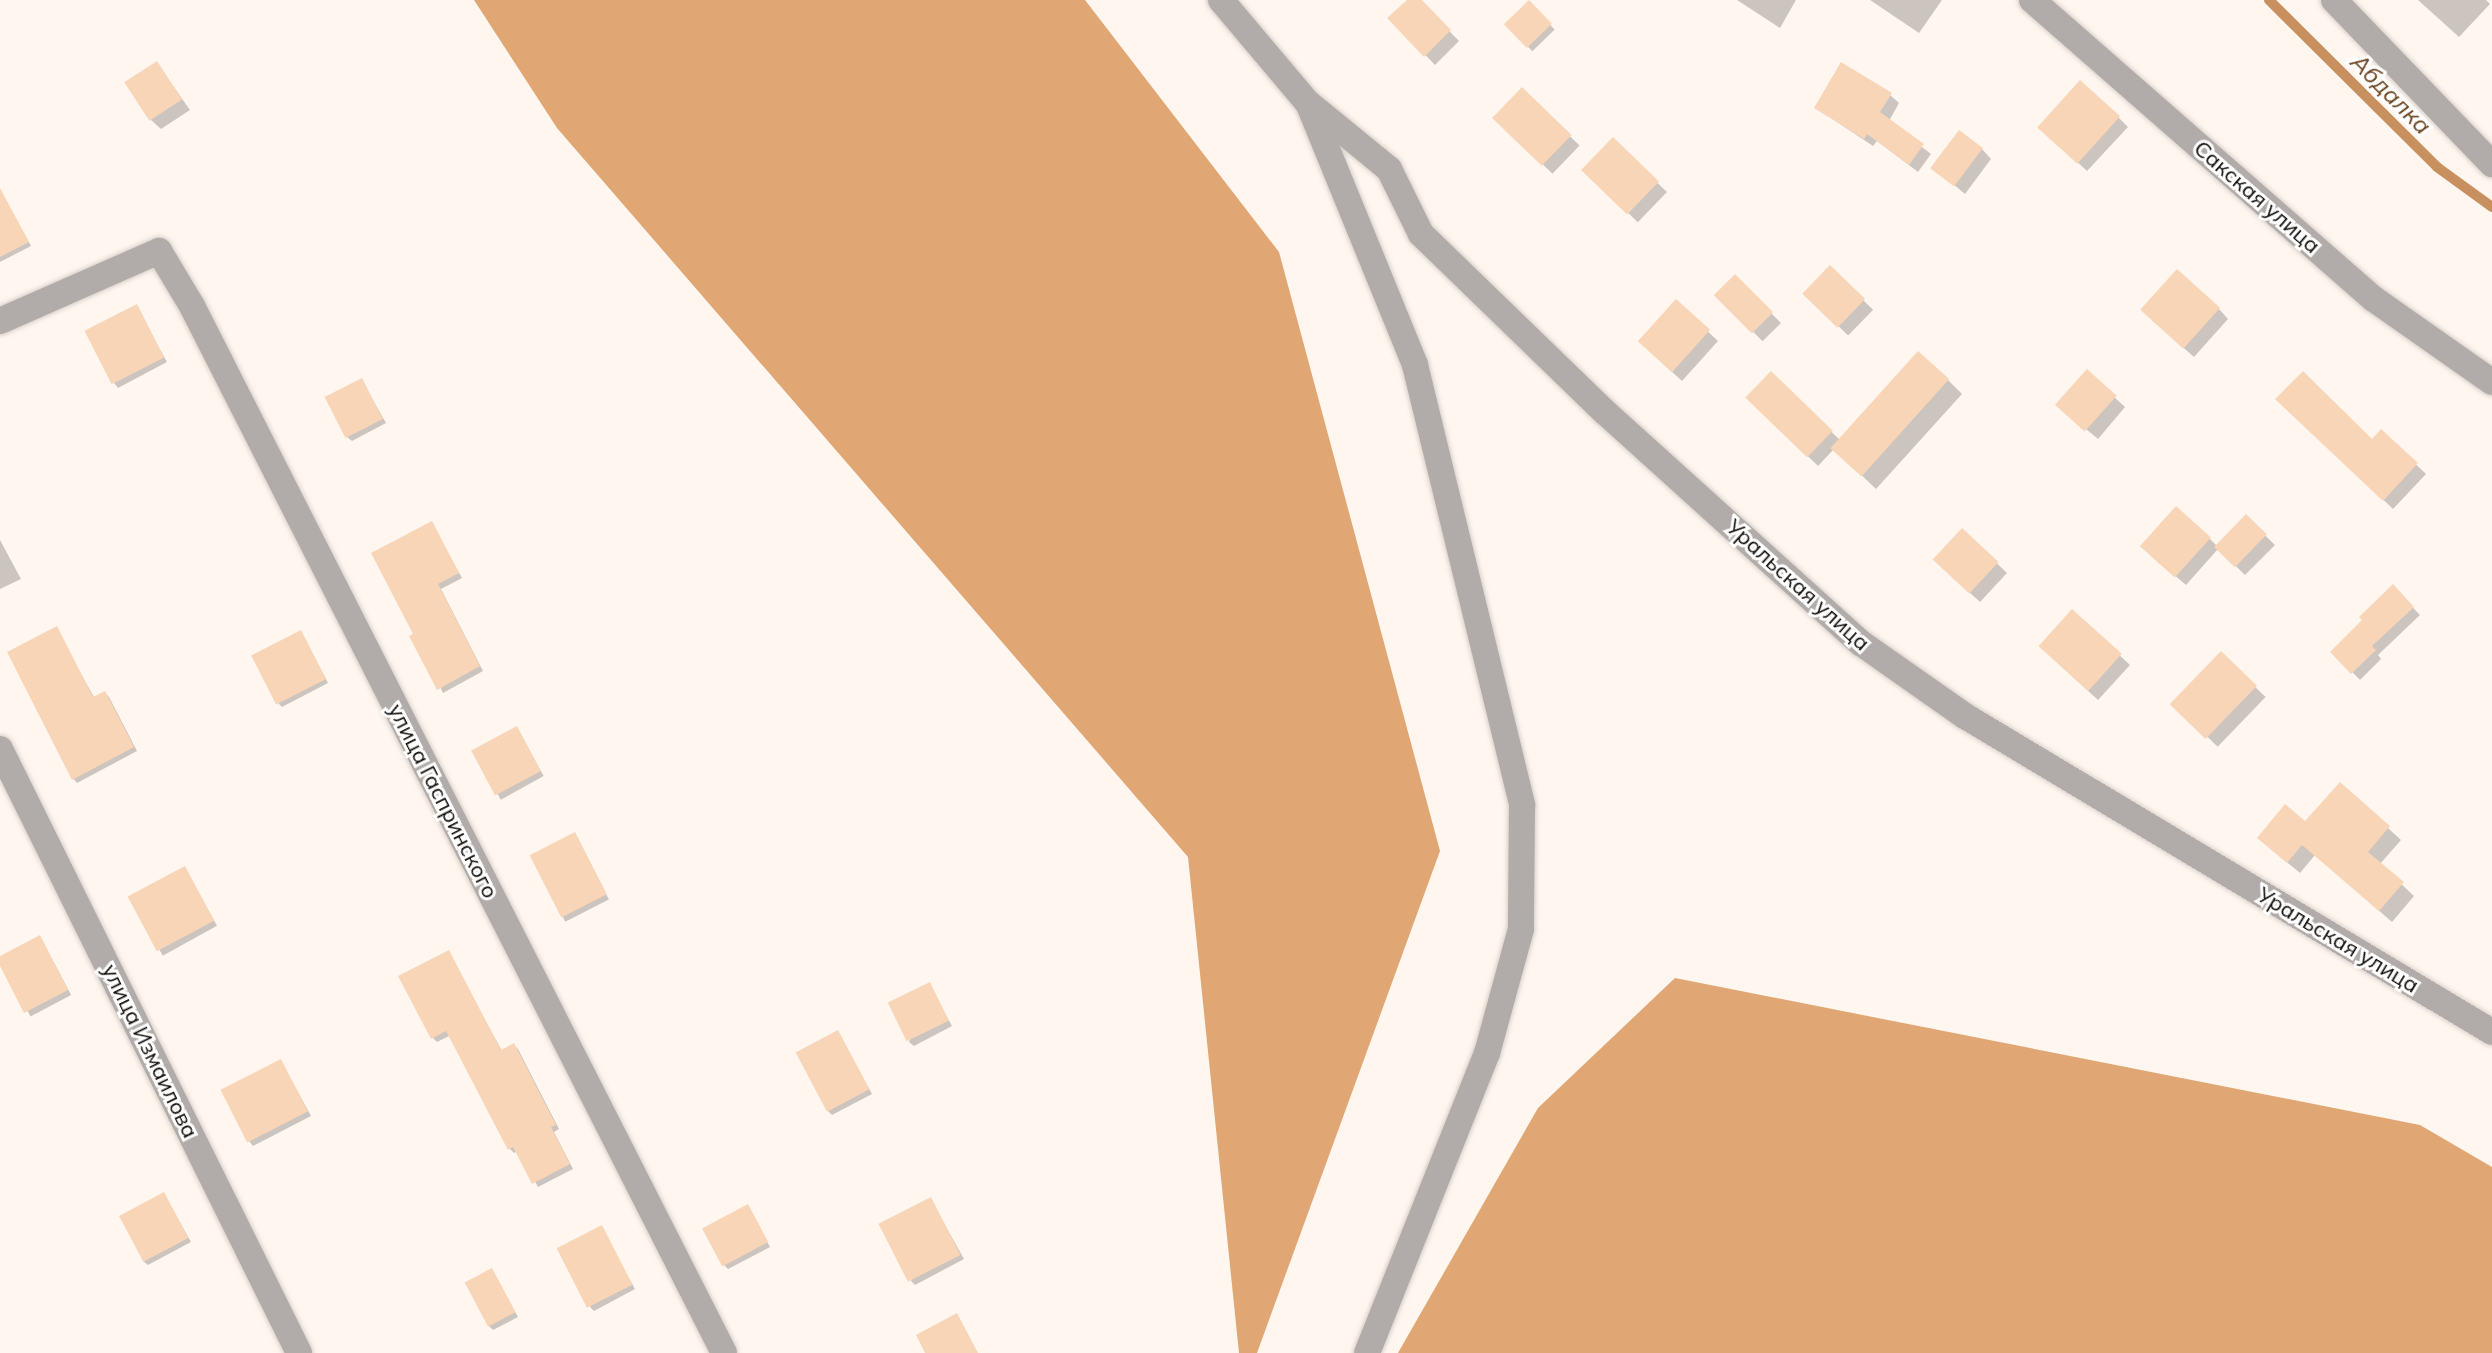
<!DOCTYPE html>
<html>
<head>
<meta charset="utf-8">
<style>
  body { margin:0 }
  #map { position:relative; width:2492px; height:1353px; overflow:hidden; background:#fff6ef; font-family:Mulish,sans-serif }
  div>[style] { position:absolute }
  .forest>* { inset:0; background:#e0a674 }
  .shadow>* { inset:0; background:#0003; transform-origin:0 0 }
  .stream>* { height:10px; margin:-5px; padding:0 5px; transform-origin:5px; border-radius:5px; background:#c9905f }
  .building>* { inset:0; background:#f9d5b7; transform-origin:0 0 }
  .roads { filter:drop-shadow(0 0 2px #d8d0ca) drop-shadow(0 0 2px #d8d0ca) }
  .street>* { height:26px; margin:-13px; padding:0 13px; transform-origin:13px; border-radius:13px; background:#b1aca9 }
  span { translate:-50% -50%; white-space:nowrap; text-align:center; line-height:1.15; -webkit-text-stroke:6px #fff; paint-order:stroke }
  .street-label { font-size:22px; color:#0e0b08 }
  .water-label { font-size:24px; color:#6a421d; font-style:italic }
</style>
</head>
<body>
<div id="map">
  <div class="forest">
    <div style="clip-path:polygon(474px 0,1085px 0,1279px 252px,1440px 851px,1257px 1353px,1239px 1353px,1188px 857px,557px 128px)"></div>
    <div style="clip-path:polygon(1675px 978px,2420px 1125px,2492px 1167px,2492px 1353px,1398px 1353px,1538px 1108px)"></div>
  </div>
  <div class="shadow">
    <div style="clip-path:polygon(1410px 0,1419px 0,1459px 41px,1435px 65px,1390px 18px)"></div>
    <div style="clip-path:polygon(1737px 0,1796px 0,1780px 28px)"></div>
    <div style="clip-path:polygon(1870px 0,1942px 0,1919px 33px)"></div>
    <div style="clip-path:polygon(2418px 0,2486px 0,2490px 4px,2459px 37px)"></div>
    <div style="left:1529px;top:3px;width:37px;height:31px;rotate:46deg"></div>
    <div style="clip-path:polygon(157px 63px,190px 110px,161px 129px,151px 120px)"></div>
    <div style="left:1522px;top:90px;width:80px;height:39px;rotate:44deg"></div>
    <div style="clip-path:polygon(1890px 95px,1899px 103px,1889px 121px,1931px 154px,1918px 172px,1877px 141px,1873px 146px,1816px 108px)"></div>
    <div style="clip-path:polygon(2118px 117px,2128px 127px,2087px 171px,2050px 137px)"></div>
    <div style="left:1613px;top:140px;width:75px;height:42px;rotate:44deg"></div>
    <div style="clip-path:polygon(1982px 149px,1991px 159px,1965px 194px,1934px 168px)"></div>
    <div style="clip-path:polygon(4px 198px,31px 246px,0 262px,0 200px)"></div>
    <div style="left:1830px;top:268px;width:60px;height:36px;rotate:44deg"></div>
    <div style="left:1735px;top:277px;width:65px;height:26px;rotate:45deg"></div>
    <div style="clip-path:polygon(1676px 302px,1718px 341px,1682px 381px,1649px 351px)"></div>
    <div style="clip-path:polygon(136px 307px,167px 362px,118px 388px,114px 383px)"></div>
    <div style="clip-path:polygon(2219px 309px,2228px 319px,2194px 357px,2152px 320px)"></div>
    <div style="clip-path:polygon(2087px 372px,2125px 407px,2098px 439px,2068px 414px)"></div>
    <div style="clip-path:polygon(1771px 374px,1840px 440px,1948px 380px,1962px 394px,1876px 489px,1834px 449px,1818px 466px,1748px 398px)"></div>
    <div style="clip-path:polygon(362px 381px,386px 423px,352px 441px,347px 437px)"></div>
    <div style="clip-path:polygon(2278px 399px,2372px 442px,2382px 432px,2426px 474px,2393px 509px)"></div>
    <div style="clip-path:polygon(2246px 517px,2275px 545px,2245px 575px,2218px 549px,2186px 585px,2152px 556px,2209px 538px,2218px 547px)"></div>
    <div style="clip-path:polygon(432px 524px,462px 578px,441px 589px,483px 671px,443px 693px,416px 635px)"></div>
    <div style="clip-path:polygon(1963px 531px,2007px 573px,1980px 602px,1945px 570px)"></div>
    <div style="clip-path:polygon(0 540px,21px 579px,0 589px)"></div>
    <div style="clip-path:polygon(2393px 587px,2420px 615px,2378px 655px,2381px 659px,2360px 680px,2333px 652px)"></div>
    <div style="clip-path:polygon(2072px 611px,2130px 665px,2098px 700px,2050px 656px)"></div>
    <div style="clip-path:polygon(56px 629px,95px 699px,105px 693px,109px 697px,137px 751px,77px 783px,73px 778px)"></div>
    <div style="clip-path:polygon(304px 637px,328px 683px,282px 707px,278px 703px)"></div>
    <div style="left:2221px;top:654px;width:62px;height:69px;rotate:44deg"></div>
    <div style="left:517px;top:728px;width:55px;height:49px;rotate:61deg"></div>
    <div style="clip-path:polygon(2341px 785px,2401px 840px,2380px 864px,2414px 896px,2392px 922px,2315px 855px,2300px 873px,2272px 850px,2305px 824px)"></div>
    <div style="left:578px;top:839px;width:68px;height:49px;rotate:63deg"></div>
    <div style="left:185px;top:868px;width:66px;height:62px;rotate:61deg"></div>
    <div style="left:43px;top:942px;width:60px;height:46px;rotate:62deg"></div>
    <div style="clip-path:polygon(448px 952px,502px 1051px,513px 1045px,518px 1049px,559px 1129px,554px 1132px,573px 1169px,538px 1187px,518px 1151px,514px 1153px,510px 1149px,451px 1035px,437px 1042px,433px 1038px)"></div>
    <div style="clip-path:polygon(929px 985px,952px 1026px,914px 1046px,909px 1042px)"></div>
    <div style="clip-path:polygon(838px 1032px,872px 1094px,832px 1115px,828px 1111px)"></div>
    <div style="clip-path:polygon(281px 1061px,311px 1116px,253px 1146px,249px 1141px)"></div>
    <div style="clip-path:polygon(164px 1194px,191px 1242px,148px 1265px,143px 1261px)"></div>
    <div style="clip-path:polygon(931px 1200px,964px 1259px,915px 1285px,911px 1281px)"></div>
    <div style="clip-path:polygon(748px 1207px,770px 1247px,728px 1269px,724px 1265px)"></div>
    <div style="clip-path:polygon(601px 1228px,635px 1289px,594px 1311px,590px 1307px)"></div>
    <div style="clip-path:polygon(492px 1270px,518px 1317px,493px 1330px,489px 1326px)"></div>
  </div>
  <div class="stream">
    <div style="left:2269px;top:0;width:237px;rotate:44.8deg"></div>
    <div style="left:2437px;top:167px;width:68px;rotate:36deg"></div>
  </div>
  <div class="building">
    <div style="clip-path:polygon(1407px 0,1422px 0,1451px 30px,1424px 57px,1387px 18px)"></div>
    <div style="left:1529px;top:0;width:33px;height:35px;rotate:46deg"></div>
    <div style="left:157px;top:61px;width:46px;height:39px;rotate:57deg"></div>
    <div style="clip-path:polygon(1841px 62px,1892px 93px,1880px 112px,1924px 144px,1909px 165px,1867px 134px,1864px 139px,1814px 108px)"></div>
    <div style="left:2080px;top:80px;width:54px;height:64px;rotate:42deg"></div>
    <div style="left:1522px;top:87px;width:69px;height:43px;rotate:44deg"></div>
    <div style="left:1959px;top:130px;width:30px;height:48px;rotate:37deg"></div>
    <div style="left:1613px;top:137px;width:64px;height:46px;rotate:44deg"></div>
    <div style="clip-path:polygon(0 188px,29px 242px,0 257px)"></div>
    <div style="left:1830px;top:265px;width:49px;height:40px;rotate:44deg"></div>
    <div style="left:2177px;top:269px;width:58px;height:55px;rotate:42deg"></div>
    <div style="left:1735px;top:274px;width:54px;height:30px;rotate:45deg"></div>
    <div style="left:1676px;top:299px;width:46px;height:57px;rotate:42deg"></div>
    <div style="left:137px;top:304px;width:60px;height:59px;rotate:63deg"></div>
    <div style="left:1918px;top:351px;width:42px;height:131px;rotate:42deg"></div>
    <div style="left:2087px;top:369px;width:40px;height:48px;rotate:42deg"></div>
    <div style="left:1771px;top:371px;width:86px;height:37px;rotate:44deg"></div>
    <div style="clip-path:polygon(2303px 371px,2372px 439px,2381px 429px,2418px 463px,2383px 501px,2275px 399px)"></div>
    <div style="left:362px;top:378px;width:46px;height:42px;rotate:63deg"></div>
    <div style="left:2176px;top:506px;width:47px;height:54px;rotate:42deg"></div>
    <div style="left:2246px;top:514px;width:29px;height:46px;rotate:44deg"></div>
    <div style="clip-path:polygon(432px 521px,459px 573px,438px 584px,480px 666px,437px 690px,409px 636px,413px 634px,371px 553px)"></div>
    <div style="left:1962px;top:528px;width:50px;height:43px;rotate:43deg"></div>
    <div style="clip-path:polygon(2393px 584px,2414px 607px,2372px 646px,2376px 650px,2351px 674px,2330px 652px,2362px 620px,2359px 617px)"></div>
    <div style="left:2072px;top:609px;width:67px;height:50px;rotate:42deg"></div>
    <div style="clip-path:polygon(57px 626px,93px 697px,105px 691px,134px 747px,72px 780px,7px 652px)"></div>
    <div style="left:301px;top:630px;width:55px;height:56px;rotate:63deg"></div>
    <div style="left:2221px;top:651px;width:50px;height:74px;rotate:44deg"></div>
    <div style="left:517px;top:726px;width:51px;height:52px;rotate:62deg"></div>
    <div style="clip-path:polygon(2340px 782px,2390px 826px,2368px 852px,2404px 882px,2379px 911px,2302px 845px,2287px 863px,2257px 838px,2285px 804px,2305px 821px)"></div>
    <div style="left:575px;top:832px;width:70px;height:51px;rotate:63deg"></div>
    <div style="left:185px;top:866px;width:62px;height:65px;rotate:62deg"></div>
    <div style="clip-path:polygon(40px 935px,68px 990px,24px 1013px,0 966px,0 956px)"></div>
    <div style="clip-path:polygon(449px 950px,501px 1050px,514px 1043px,556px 1125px,551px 1127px,570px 1164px,532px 1184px,513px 1147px,508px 1150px,446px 1031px,431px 1039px,398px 976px)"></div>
    <div style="left:930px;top:982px;width:43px;height:47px;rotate:64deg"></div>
    <div style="left:838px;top:1030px;width:67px;height:48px;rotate:62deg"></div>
    <div style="left:281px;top:1059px;width:59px;height:68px;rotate:63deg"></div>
    <div style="left:164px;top:1192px;width:52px;height:51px;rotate:62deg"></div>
    <div style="left:931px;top:1197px;width:65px;height:59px;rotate:63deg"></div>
    <div style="left:748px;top:1204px;width:43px;height:52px;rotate:62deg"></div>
    <div style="left:602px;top:1225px;width:67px;height:51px;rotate:63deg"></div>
    <div style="left:492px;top:1268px;width:50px;height:31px;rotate:62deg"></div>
    <div style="clip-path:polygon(957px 1313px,978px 1353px,925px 1353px,916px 1335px)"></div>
  </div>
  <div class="roads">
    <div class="street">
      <div style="left:1221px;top:0;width:133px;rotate:49.9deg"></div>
      <div style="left:1307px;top:102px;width:106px;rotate:39.3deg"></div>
      <div style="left:1389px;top:169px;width:72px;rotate:63.8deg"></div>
      <div style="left:1421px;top:234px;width:256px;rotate:44.1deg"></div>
      <div style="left:1605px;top:412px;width:345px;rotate:42.1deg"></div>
      <div style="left:1861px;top:643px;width:127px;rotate:35.1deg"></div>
      <div style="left:1965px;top:716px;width:614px;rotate:30.95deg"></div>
      <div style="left:2032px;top:0;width:454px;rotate:41.2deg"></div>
      <div style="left:2374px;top:299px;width:144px;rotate:35.1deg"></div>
      <div style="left:2334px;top:0;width:228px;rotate:46.1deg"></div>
      <div style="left:1309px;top:105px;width:281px;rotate:67.8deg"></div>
      <div style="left:1415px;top:365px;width:453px;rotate:76.3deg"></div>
      <div style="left:1522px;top:805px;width:124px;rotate:90.5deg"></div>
      <div style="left:1521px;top:929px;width:129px;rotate:105.3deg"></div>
      <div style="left:1487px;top:1053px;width:323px;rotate:111.8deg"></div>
      <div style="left:0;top:321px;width:174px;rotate:-23.8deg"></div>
      <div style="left:159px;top:251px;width:64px;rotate:59deg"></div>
      <div style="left:192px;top:306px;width:1174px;rotate:63.06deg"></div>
      <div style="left:0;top:749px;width:674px;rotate:63.66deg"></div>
    </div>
  </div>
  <div class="street-label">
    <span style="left:2257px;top:197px;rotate:41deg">Сакская улица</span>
    <span style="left:1798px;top:585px;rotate:42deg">Уральская улица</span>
    <span style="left:443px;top:801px;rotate:63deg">улица Гаспринского</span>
    <span style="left:2338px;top:940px;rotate:31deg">Уральская улица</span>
    <span style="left:150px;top:1051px;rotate:64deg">улица Измаилова</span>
  </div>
  <div class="water-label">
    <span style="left:2391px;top:94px;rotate:45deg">Абдалка</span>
  </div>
</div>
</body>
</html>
